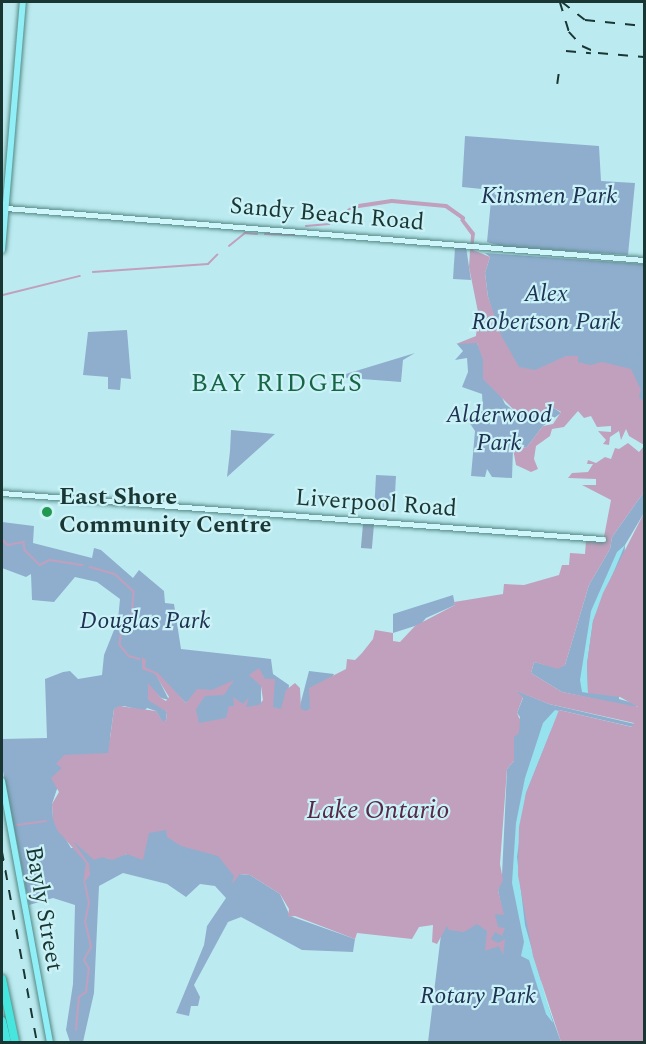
<!DOCTYPE html>
<html>
<head>
<meta charset="utf-8">
<style>
  body { margin:0 }
  #map { position:relative; width:646px; height:1044px; overflow:hidden; background:#bbebf0; font-family:Spectral,serif }
  div>[style] { position:absolute }
  .green>* { inset:0; background:#8faece; transform-origin:0 0 }
  .sand>* { inset:0; background:#96e2ee }
  .cemetery>* { inset:0; background:#8fa8c2; transform-origin:0 0 }
  .water>* { inset:0; background:#c0a0bd }
  .stream>* { height:1.5px; margin:-0.75px; padding:0 0.75px; transform-origin:0.75px; border-radius:0.75px; background:#c0a0bd }
  .river>* { height:4px; margin:-2px; padding:0 2px; transform-origin:2px; border-radius:2px; background:#c0a0bd }
  .roads { filter:drop-shadow(0 0 2px #548884) drop-shadow(0 0 2px #548884) }
  .minor>* { height:4.5px; margin:-2.25px; padding:0 2.25px; transform-origin:2.25px; border-radius:2.25px; background:#cff6fa }
  .major>* { height:6px; margin:-3px; padding:0 3px; transform-origin:3px; border-radius:3px; background:#90eef6 }
  .highway>* { height:8px; margin:-4px; padding:0 4px; transform-origin:4px; border-radius:4px; background:#46e6df }
  .rail>* { height:1.5px; margin-top:-0.75px; transform-origin:0; background:repeating-linear-gradient(90deg,#1a3633 0 10px,transparent 0 20px) }
  .dots>* { width:16px; height:16px; translate:-50% -50%; box-sizing:border-box; border:3px solid #cbf2f7; border-radius:50% }
  span { translate:-50% -50%; white-space:nowrap; text-align:center; line-height:1.15; -webkit-text-stroke:4.5px #cbf2f7; paint-order:stroke }
  .park-label { font-size:24px; color:#203253; font-style:italic }
  .street-label { font-size:24px; color:#1a3633 }
  .poi-label { font-size:24px; color:#1a3633; font-weight:700 }
  .left { translate:0 -50%; text-align:left }
  .neighbourhood-label { font-size:26px; color:#186546; letter-spacing:1.5px }
  .water-label { font-size:26px; color:#572847; font-style:italic }
  .frame { position:absolute; inset:0; border:3px solid #1a3633; pointer-events:none }
</style>
</head>
<body>
<div id="map">
  <div class="green">
    <div style="clip-path:polygon(465px 136px,599px 146px,601px 181px,635px 183px,628px 255px,504px 247px,487px 242px,492px 190px,462px 187px)"></div>
    <div style="clip-path:polygon(466px 247px,471px 280px,453px 279px,455px 248px)"></div>
    <div style="clip-path:polygon(485px 253px,644px 264px,644px 408px,590px 365px,522px 374px,501px 340px,488px 297px,485px 273px,490px 257px)"></div>
    <div style="clip-path:polygon(127px 330px,131px 379px,121px 378px,120px 390px,108px 389px,108px 377px,83px 375px,88px 332px)"></div>
    <div style="clip-path:polygon(465px 341px,477px 343px,505px 404px,517px 413px,535px 415px,554px 408px,561px 413px,543px 426px,527px 447px,513px 449px,512px 478px,492px 477px,487px 469px,485px 477px,471px 476px,475px 431px,465px 416px,483px 411px,482px 394px,462px 387px,468px 372px,467px 358px,455px 360px,463px 351px,457px 344px)"></div>
    <div style="clip-path:polygon(415px 353px,403px 360px,401px 382px,336px 377px)"></div>
    <div style="clip-path:polygon(231px 430px,275px 434px,227px 477px,230px 451px)"></div>
    <div style="left:376px;top:475px;width:20px;height:33px;rotate:3deg"></div>
    <div style="clip-path:polygon(644px 492px,644px 513px,625px 545px,619px 699px,637px 704px,636px 708px,562px 692px,531px 673px,534px 662px,558px 668px,565px 665px,589px 585px,610px 549px,612px 537px)"></div>
    <div style="clip-path:polygon(2px 522px,34px 526px,33px 543px,92px 558px,94px 548px,101px 550px,133px 578px,139px 570px,164px 591px,165px 603px,174px 604px,181px 649px,271px 659px,273px 674px,289px 685px,287px 708px,273px 715px,261px 685px,261px 715px,239px 705px,233px 707px,229px 722px,199px 736px,191px 698px,186px 703px,156px 674px,169px 700px,161px 698px,151px 688px,148px 694px,167px 712px,166px 720px,163px 723px,156px 711px,147px 708px,144px 711px,124px 706px,114px 709px,110px 738px,129px 748px,102px 756px,78px 757px,57px 773px,60px 780px,52px 804px,53px 818px,71px 848px,76px 848px,71px 843px,76px 840px,85px 849px,109px 859px,127px 854px,125px 809px,215px 849px,239px 874px,250px 875px,280px 894px,290px 916px,355px 939px,353px 952px,302px 950px,241px 917px,228px 922px,194px 985px,200px 997px,198px 1006px,191px 1006px,189px 1016px,176px 1013px,204px 945px,207px 926px,226px 898px,215px 886px,200px 884px,186px 897px,167px 884px,123px 873px,99px 886px,94px 993px,83px 1042px,70px 1042px,66px 1030px,73px 984px,75px 905px,53px 898px,29px 905px,2px 766px,2px 739px,47px 738px,45px 679px,63px 672px,70px 671px,78px 679px,102px 675px,104px 655px,118px 620px,120px 599px,97px 582px,75px 577px,54px 602px,32px 600px,31px 574px,26px 577px,2px 568px)"></div>
    <div style="clip-path:polygon(453px 595px,455px 605px,426px 618px,421px 624px,393px 633px,393px 614px)"></div>
    <div style="clip-path:polygon(309px 671px,334px 674px,319px 705px,297px 717px)"></div>
    <div style="clip-path:polygon(517px 691px,549px 704px,635px 724px,633px 727px,559px 710px,551px 728px,541px 987px,561px 1042px,428px 1042px,442px 926px,501px 905px,498px 890px,502px 875px,507px 769px,514px 761px,514px 736px,520px 717px,517px 713px,523px 698px,515px 694px)"></div>
  </div>
  <div class="sand">
    <div style="clip-path:polygon(625px 545px,593px 621px,587px 664px,588px 693px,582px 692px,580px 680px,591px 611px,617px 552px)"></div>
    <div style="clip-path:polygon(555px 710px,559px 711px,526px 793px,517px 857px,525px 925px,553px 1023px,546px 1014px,529px 960px,521px 956px,524px 942px,512px 883px,516px 823px,525px 778px,543px 723px)"></div>
  </div>
  <div class="cemetery">
    <div style="left:363px;top:524px;width:11px;height:24px;rotate:5deg"></div>
  </div>
  <div class="water">
    <div style="clip-path:polygon(463px 218px,475px 233px,473px 250px,490px 257px,485px 273px,488px 297px,502px 337px,519px 367px,535px 370px,566px 356px,578px 356px,578px 362px,590px 365px,602px 362px,631px 369px,641px 390px,639px 397px,644px 402px,644px 445px,629px 436px,626px 429px,621px 440px,619px 431px,610px 437px,609px 445px,603px 444px,606px 440px,598px 431px,611px 432px,611px 426px,597px 427px,591px 416px,584px 418px,578px 411px,564px 427px,552px 429px,550px 436px,536px 446px,534px 459px,538px 469px,531px 472px,516px 465px,513px 449px,527px 447px,543px 426px,553px 424px,561px 412px,554px 408px,535px 415px,517px 413px,483px 379px,483px 360px,477px 343px,456px 344px,476px 336px,478px 312px,469px 267px,471px 235px,460px 220px)"></div>
    <div style="clip-path:polygon(628px 443px,639px 452px,644px 446px,644px 492px,612px 537px,610px 549px,589px 585px,565px 665px,558px 669px,534px 662px,531px 673px,562px 692px,638px 707px,620px 697px,588px 693px,587px 664px,593px 621px,603px 593px,644px 513px,644px 1042px,561px 1042px,533px 956px,518px 875px,519px 827px,526px 793px,559px 710px,632px 727px,634px 723px,549px 704px,516px 691px,523px 697px,517px 713px,520px 720px,519px 733px,514px 737px,514px 761px,507px 769px,500px 864px,503px 880px,498px 890px,504px 915px,495px 914px,498px 927px,505px 928px,502px 936px,495px 932px,491px 939px,498px 943px,505px 939px,503px 955px,499px 946px,485px 951px,487px 931px,477px 924px,464px 932px,449px 930px,447px 926px,437px 944px,432px 942px,433px 925px,419px 927px,412px 939px,357px 933px,355px 939px,295px 916px,288px 917px,289px 909px,280px 894px,250px 875px,240px 874px,232px 884px,234px 876px,218px 856px,181px 846px,167px 837px,166px 830px,149px 833px,143px 860px,127px 854px,112px 860px,102px 857px,94px 860px,73px 841px,89px 864px,90px 875px,83px 884px,86px 863px,57px 830px,53px 819px,52px 804px,59px 792px,51px 778px,62px 768px,56px 764px,64px 755px,108px 753px,114px 709px,119px 706px,156px 711px,163px 722px,166px 720px,167px 712px,148px 700px,148px 683px,161px 698px,166px 701px,169px 697px,155px 674px,142px 669px,142px 657px,146px 660px,145px 667px,158px 673px,186px 703px,197px 689px,212px 690px,234px 680px,224px 695px,205px 696px,196px 709px,199px 723px,226px 718px,229px 706px,234px 706px,233px 697px,243px 704px,249px 697px,246px 707px,259px 705px,263px 700px,261px 686px,249px 675px,259px 668px,265px 679px,275px 679px,273px 707px,281px 709px,286px 690px,295px 683px,300px 688px,301px 709px,306px 711px,310px 708px,309px 688px,346px 669px,347px 659px,355px 660px,362px 653px,373px 639px,375px 630px,393px 633px,393px 641px,400px 642px,415px 626px,455px 605px,454px 602px,503px 594px,504px 584px,524px 585px,559px 575px,562px 565px,569px 565px,570px 553px,585px 554px,586px 541px,603px 542px,611px 500px,582px 485px,596px 485px,596px 479px,568px 478px,572px 473px,588px 472px,593px 464px,587px 464px,588px 460px,596px 463px,605px 457px,611px 459px,615px 448px,619px 449px)"></div>
  </div>
  <div class="stream">
    <div style="left:306px;top:226px;width:23px;rotate:-5deg"></div>
    <div style="left:329px;top:224px;width:29px;rotate:-36deg"></div>
    <div style="left:265px;top:234px;width:31px;rotate:2deg"></div>
    <div style="left:229px;top:246px;width:21px;rotate:-39deg"></div>
    <div style="left:245px;top:233px;width:12px;rotate:5deg"></div>
    <div style="left:93px;top:272px;width:115px;rotate:-4deg"></div>
    <div style="left:208px;top:264px;width:13px;rotate:-45deg"></div>
    <div style="left:3px;top:295px;width:79px;rotate:-13.9deg"></div>
    <div style="left:2px;top:539px;width:8px;rotate:45deg"></div>
    <div style="left:8px;top:545px;width:16px;rotate:-11deg"></div>
    <div style="left:24px;top:542px;width:8px;rotate:83deg"></div>
    <div style="left:25px;top:550px;width:21px;rotate:45deg"></div>
    <div style="left:40px;top:565px;width:11px;rotate:-27deg"></div>
    <div style="left:50px;top:560px;width:33px;rotate:9deg"></div>
    <div style="left:90px;top:567px;width:26px;rotate:16deg"></div>
    <div style="left:115px;top:574px;width:26px;rotate:43deg"></div>
    <div style="left:134px;top:592px;width:31px;rotate:94deg"></div>
    <div style="left:132px;top:623px;width:10px;rotate:163deg"></div>
    <div style="left:122px;top:626px;width:19px;rotate:96deg"></div>
    <div style="left:120px;top:645px;width:14px;rotate:51deg"></div>
    <div style="left:129px;top:656px;width:11px;rotate:15deg"></div>
    <div style="left:17px;top:825px;width:29px;rotate:-8deg"></div>
    <div style="left:76px;top:1030px;width:33px;rotate:-85deg"></div>
    <div style="left:79px;top:997px;width:9px;rotate:-36deg"></div>
    <div style="left:86px;top:992px;width:23px;rotate:-83deg"></div>
    <div style="left:89px;top:969px;width:10px;rotate:-119deg"></div>
    <div style="left:84px;top:960px;width:15px;rotate:-62deg"></div>
    <div style="left:91px;top:947px;width:26px;rotate:-103deg"></div>
    <div style="left:85px;top:922px;width:19px;rotate:-78deg"></div>
    <div style="left:89px;top:903px;width:19px;rotate:-102deg"></div>
  </div>
  <div class="river">
    <div style="left:352px;top:207px;width:40px;rotate:-8.5deg"></div>
    <div style="left:392px;top:201px;width:54px;rotate:5.3deg"></div>
    <div style="left:446px;top:206px;width:21px;rotate:35deg"></div>
  </div>
  <div class="roads">
    <div class="minor">
      <div style="left:6px;top:208px;width:640px;rotate:4.66deg"></div>
      <div style="left:2px;top:493px;width:603px;rotate:4.38deg"></div>
    </div>
    <div class="major">
      <div style="left:2px;top:250px;width:249px;rotate:-85.2deg"></div>
      <div style="left:2px;top:781px;width:265px;rotate:79.6deg"></div>
    </div>
    <div class="highway">
      <div style="left:2px;top:979px;width:64px;rotate:78.3deg"></div>
      <div style="left:2px;top:1021px;width:22px;rotate:77deg"></div>
    </div>
  </div>
  <div class="rail">
    <div style="left:560px;top:2px;width:31px;rotate:73deg"></div>
    <div style="left:569px;top:32px;width:19px;rotate:47deg"></div>
    <div style="left:582px;top:46px;width:17px;rotate:24deg"></div>
    <div style="left:598px;top:53px;width:46px;rotate:5deg"></div>
    <div style="left:562px;top:2px;width:29px;rotate:38deg"></div>
    <div style="left:585px;top:20px;width:59px;rotate:5.8deg"></div>
    <div style="left:566px;top:51px;width:25px;rotate:5deg"></div>
    <div style="left:557px;top:84px;width:15px;rotate:-82deg"></div>
    <div style="left:2px;top:851px;width:194px;rotate:79.6deg"></div>
  </div>
  <div class="dots">
    <div style="left:47px;top:512px;background:#229950"></div>
  </div>
  <div class="park-label">
    <span style="left:549px;top:197px">Kinsmen Park</span>
    <span style="left:546px;top:309px">Alex<br>Robertson Park</span>
    <span style="left:499px;top:430px">Alderwood<br>Park</span>
    <span style="left:145px;top:622px">Douglas Park</span>
    <span style="left:478px;top:997px">Rotary Park</span>
  </div>
  <div class="street-label">
    <span style="left:327px;top:215px;rotate:5deg">Sandy Beach Road</span>
    <span style="left:376px;top:504px;rotate:4deg">Liverpool Road</span>
    <span style="left:43px;top:909px;rotate:80deg">Bayly Street</span>
  </div>
  <div class="poi-label">
    <span class="left" style="left:59px;top:512px">East Shore<br>Community Centre</span>
  </div>
  <div class="neighbourhood-label">
    <span style="left:277px;top:384px">BAY RIDGES</span>
  </div>
  <div class="water-label">
    <span style="left:378px;top:811px">Lake Ontario</span>
  </div>
  <div class="frame"></div>
</div>
</body>
</html>
